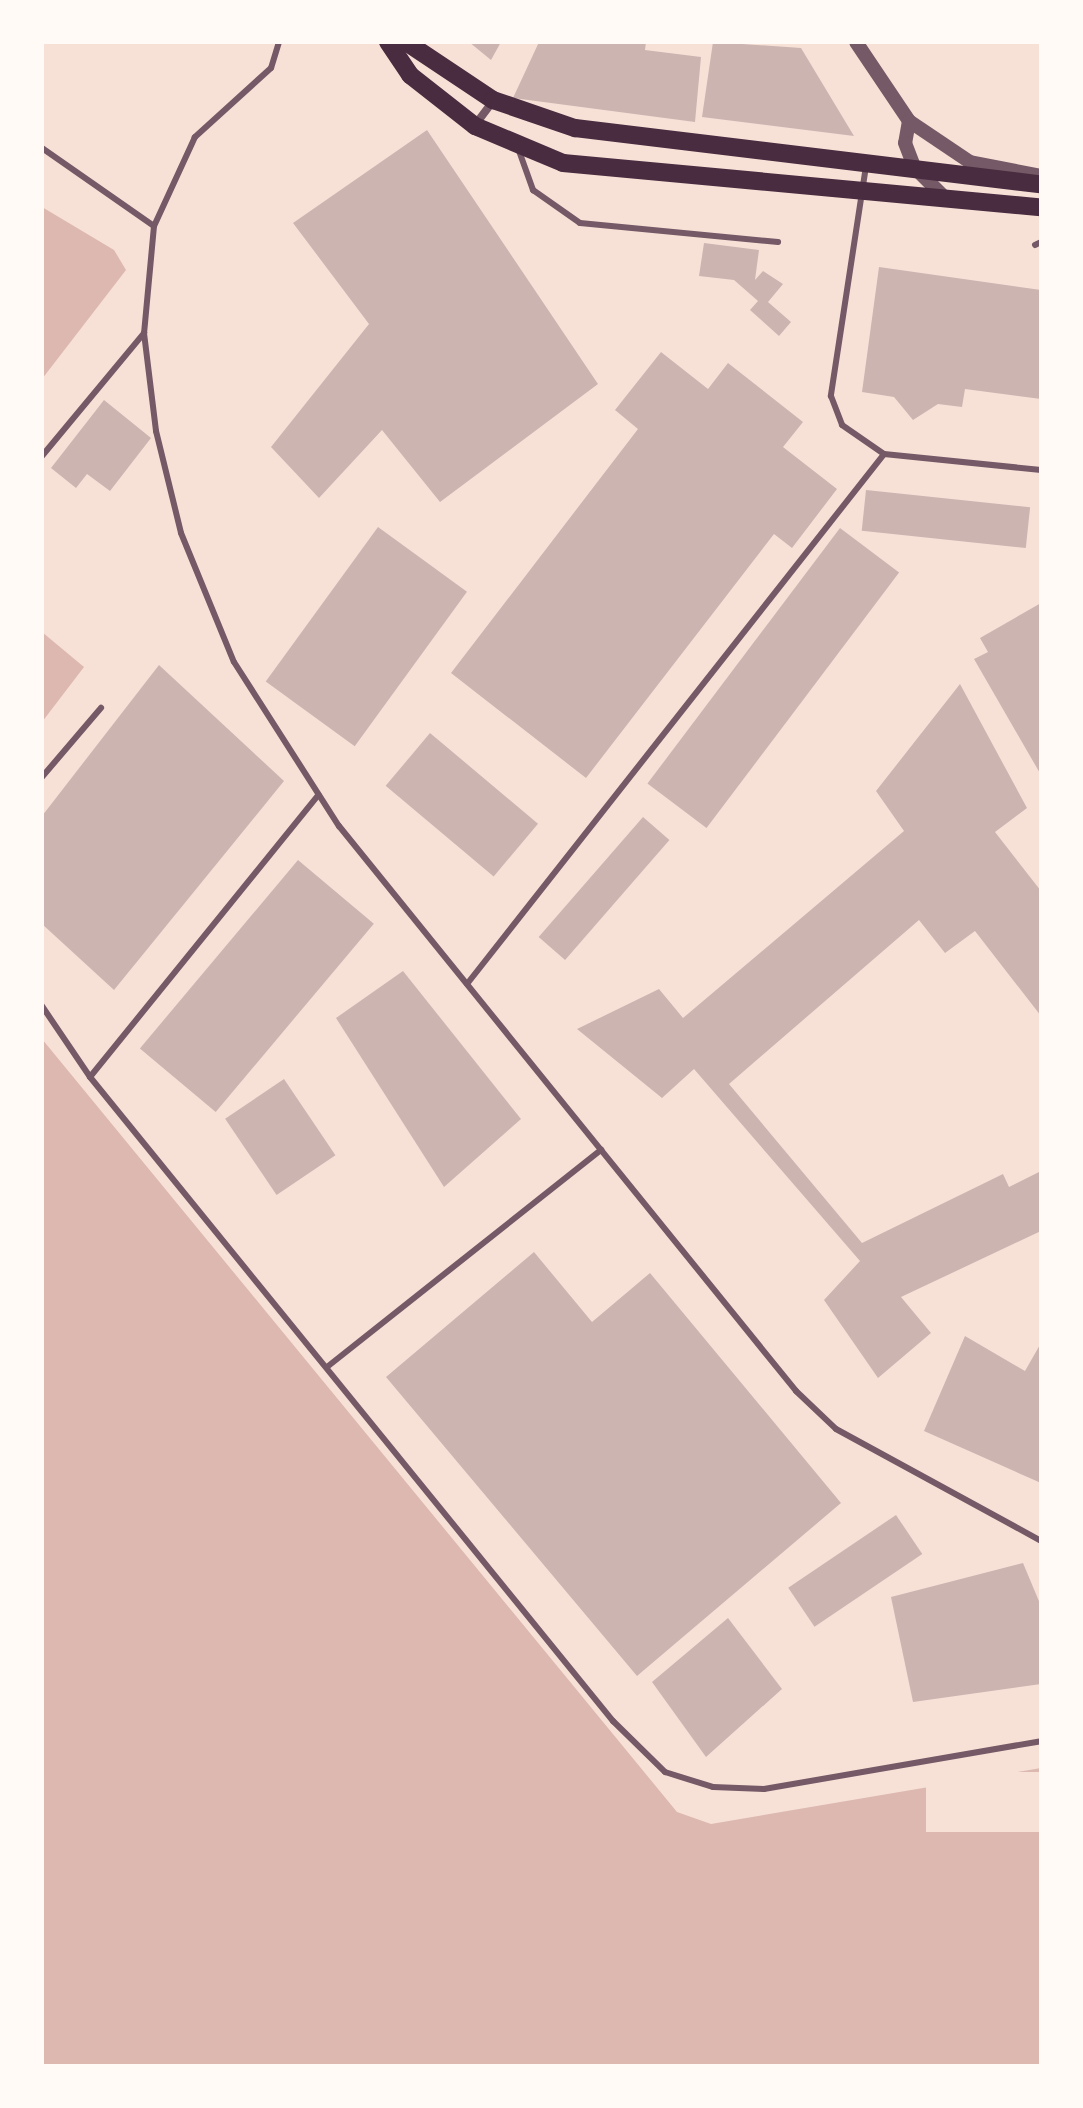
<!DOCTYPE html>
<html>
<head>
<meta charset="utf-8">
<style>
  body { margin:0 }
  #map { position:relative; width:1083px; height:2108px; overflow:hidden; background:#f7e1d7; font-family:Lato,sans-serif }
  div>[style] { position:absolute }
  .water>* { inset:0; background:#dcb8b0 }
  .pier>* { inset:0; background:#f7e1d7; transform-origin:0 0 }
  .building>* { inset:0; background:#ccb4b1; transform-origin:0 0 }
  .service>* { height:6px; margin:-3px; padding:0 3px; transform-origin:3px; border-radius:3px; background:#755966 }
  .minor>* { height:8px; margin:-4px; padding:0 4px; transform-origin:4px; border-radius:4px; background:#755966 }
  .tertiary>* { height:14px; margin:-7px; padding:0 7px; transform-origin:7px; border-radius:7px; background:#755966 }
  .primary>* { height:18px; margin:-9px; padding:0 9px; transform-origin:9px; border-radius:9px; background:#4a2c40 }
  span { translate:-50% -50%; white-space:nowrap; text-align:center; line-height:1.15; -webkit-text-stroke:7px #fffaf5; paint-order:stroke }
  .frame { position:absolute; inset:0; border:44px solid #fffaf5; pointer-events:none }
</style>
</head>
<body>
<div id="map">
  <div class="water">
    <div style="clip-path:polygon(42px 207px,114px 250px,126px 270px,42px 379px)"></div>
    <div style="clip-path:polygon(42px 632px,84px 667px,42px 722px)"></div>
    <div style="clip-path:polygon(42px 1039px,677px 1812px,711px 1824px,1041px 1768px,1041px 2066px,42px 2066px)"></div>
  </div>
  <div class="pier">
    <div style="left:1041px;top:1772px;width:60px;height:115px;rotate:90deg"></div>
  </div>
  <div class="building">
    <div style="clip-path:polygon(469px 42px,501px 42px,491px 60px)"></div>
    <div style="clip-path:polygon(539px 42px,646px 42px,645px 50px,701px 57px,695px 122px,513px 98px)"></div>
    <div style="clip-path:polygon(713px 42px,801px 48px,854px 136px,702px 117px)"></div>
    <div style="clip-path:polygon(427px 130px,598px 384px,440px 502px,382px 430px,319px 498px,271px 447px,369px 324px,293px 223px)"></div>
    <div style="clip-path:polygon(704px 243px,759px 250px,755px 280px,763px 271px,783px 284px,768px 302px,791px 322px,779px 336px,750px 310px,758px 301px,734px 280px,699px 276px)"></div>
    <div style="clip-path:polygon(879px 267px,1041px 290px,1041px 399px,965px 389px,962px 407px,938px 404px,913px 420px,894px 397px,862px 392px)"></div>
    <div style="clip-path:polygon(661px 352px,708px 389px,728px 363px,803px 422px,783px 447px,837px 489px,792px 548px,774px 534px,586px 778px,451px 673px,638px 429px,615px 410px)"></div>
    <div style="clip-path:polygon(104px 400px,151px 438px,110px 491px,87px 474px,76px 488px,51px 468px)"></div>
    <div style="left:866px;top:490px;width:165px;height:41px;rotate:6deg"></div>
    <div style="left:378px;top:527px;width:110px;height:191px;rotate:36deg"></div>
    <div style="left:840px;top:528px;width:74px;height:320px;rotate:37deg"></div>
    <div style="clip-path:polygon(1041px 603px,1041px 775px,974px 659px,988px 652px,980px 638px)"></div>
    <div style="clip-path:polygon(159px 665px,284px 781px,114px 990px,42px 924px,42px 816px)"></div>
    <div style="clip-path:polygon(960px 684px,1027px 808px,995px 832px,1041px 891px,1041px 1016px,975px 931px,945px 953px,919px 920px,729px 1084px,862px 1243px,1003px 1174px,1009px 1187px,1041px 1171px,1041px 1231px,901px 1297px,931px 1333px,878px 1378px,824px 1300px,860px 1261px,694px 1069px,662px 1098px,577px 1029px,659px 989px,683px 1018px,904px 831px,876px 791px)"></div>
    <div style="left:430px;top:733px;width:141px;height:69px;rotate:40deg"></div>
    <div style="left:643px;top:817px;width:35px;height:159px;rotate:41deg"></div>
    <div style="left:298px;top:860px;width:99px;height:246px;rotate:40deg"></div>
    <div style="clip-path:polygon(403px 971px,521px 1119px,444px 1187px,336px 1018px)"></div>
    <div style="left:284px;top:1079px;width:92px;height:71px;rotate:56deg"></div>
    <div style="clip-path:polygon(534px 1252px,592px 1322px,650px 1273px,841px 1503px,637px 1676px,386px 1377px)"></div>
    <div style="clip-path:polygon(965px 1336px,1025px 1371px,1041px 1343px,1041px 1483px,924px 1431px)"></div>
    <div style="left:896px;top:1515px;width:47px;height:130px;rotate:56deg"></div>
    <div style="clip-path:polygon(1023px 1563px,1041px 1606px,1041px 1684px,913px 1702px,891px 1597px)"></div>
    <div style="clip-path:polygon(728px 1618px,782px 1689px,706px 1757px,652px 1682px)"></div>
  </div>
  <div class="service">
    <div style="left:279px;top:42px;width:27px;rotate:107deg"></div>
    <div style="left:271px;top:68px;width:103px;rotate:137.8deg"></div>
    <div style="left:195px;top:137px;width:98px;rotate:114.7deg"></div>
    <div style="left:154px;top:226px;width:107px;rotate:95.3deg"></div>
    <div style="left:144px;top:333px;width:99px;rotate:83deg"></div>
    <div style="left:156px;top:431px;width:105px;rotate:76.2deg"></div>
    <div style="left:181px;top:533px;width:139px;rotate:67.7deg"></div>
    <div style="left:234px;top:662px;width:195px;rotate:57.4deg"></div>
    <div style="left:339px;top:826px;width:727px;rotate:51.03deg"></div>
    <div style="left:796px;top:1391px;width:55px;rotate:43.5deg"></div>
    <div style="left:836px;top:1429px;width:234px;rotate:28.6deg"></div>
    <div style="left:42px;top:148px;width:136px;rotate:34.9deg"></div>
    <div style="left:518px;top:148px;width:45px;rotate:70.3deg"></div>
    <div style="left:533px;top:190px;width:57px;rotate:35.1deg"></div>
    <div style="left:580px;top:223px;width:199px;rotate:5.5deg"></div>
    <div style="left:866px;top:166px;width:233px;rotate:98.7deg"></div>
    <div style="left:831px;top:396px;width:31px;rotate:69deg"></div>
    <div style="left:842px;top:425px;width:51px;rotate:34.6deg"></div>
    <div style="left:884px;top:454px;width:158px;rotate:5.8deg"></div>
    <div style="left:1035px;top:245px;width:7px;rotate:-27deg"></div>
    <div style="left:42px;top:456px;width:160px;rotate:-50.3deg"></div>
    <div style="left:42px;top:777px;width:91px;rotate:-49.5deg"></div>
    <div style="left:467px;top:984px;width:674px;rotate:-51.8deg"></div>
    <div style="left:42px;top:1006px;width:86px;rotate:55.9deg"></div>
    <div style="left:90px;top:1077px;width:830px;rotate:50.92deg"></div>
    <div style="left:613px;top:1721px;width:73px;rotate:44.4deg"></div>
    <div style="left:665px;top:1772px;width:50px;rotate:17.4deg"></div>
    <div style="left:713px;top:1787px;width:51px;rotate:2.2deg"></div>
    <div style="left:764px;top:1789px;width:281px;rotate:-9.8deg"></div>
    <div style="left:90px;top:1077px;width:363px;rotate:-51deg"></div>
    <div style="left:327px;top:1367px;width:350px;rotate:-38.4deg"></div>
  </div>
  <div class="minor">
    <div style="left:475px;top:125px;width:30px;rotate:-53deg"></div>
  </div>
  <div class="tertiary">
    <div style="left:856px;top:42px;width:95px;rotate:56.1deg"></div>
    <div style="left:909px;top:121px;width:73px;rotate:33.9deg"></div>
    <div style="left:970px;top:162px;width:72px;rotate:11.2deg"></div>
    <div style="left:909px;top:121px;width:22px;rotate:100deg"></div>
    <div style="left:905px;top:143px;width:26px;rotate:69deg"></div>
    <div style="left:914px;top:167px;width:45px;rotate:45deg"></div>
  </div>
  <div class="primary">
    <div style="left:388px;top:42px;width:40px;rotate:56deg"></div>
    <div style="left:410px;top:75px;width:83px;rotate:38.1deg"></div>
    <div style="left:475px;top:126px;width:95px;rotate:22.8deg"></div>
    <div style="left:563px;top:163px;width:480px;rotate:5.3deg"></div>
    <div style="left:406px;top:42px;width:105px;rotate:33.7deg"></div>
    <div style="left:493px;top:100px;width:87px;rotate:18.9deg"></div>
    <div style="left:575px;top:128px;width:469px;rotate:6.9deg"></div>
  </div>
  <div class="frame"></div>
</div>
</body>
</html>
